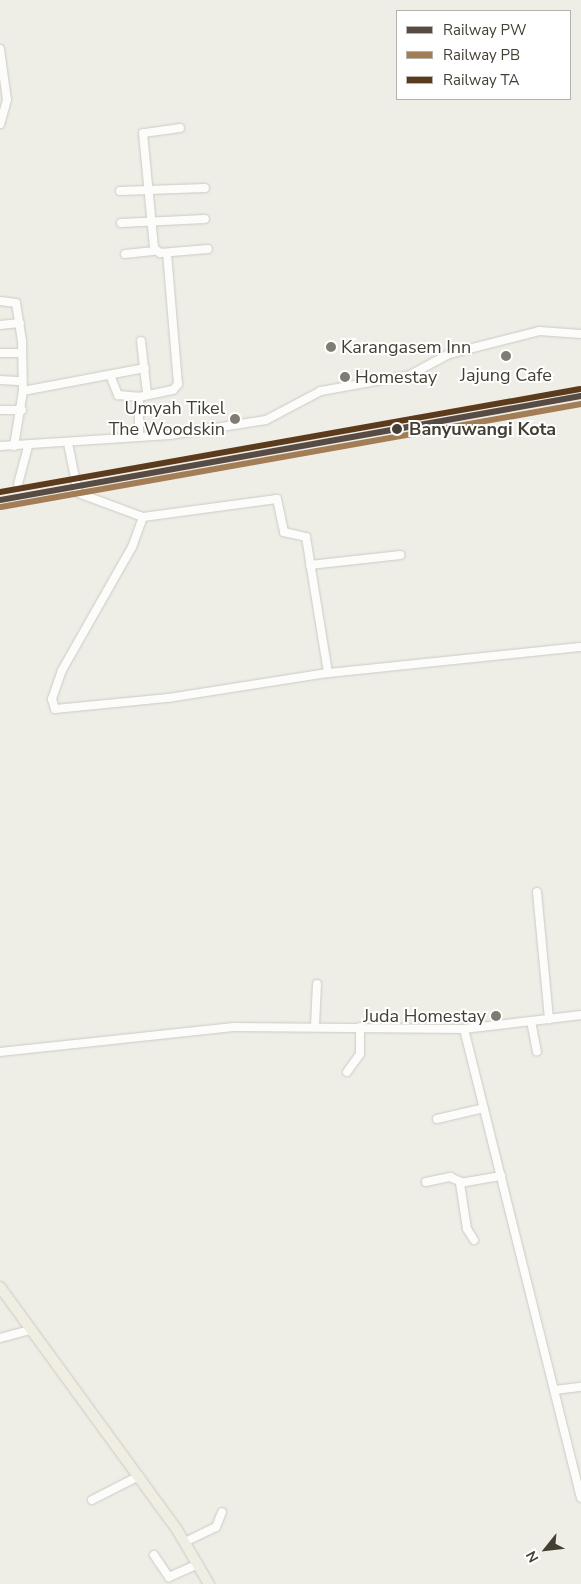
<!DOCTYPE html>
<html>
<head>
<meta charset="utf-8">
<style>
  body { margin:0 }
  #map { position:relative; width:581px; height:1584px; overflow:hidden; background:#eeede6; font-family:"Nunito Sans",sans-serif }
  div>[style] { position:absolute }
  .roads { filter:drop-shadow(0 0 1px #cccac4) drop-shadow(0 0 1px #cccac4) }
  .minor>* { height:8px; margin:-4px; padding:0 4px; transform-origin:4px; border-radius:4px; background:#fcfcfb }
  .major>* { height:10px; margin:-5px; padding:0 5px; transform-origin:5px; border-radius:5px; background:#f0eee2 }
  .rail-1>* { height:6px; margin:-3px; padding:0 3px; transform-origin:3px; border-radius:3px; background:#574b43 }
  .rail-2>* { height:6px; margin:-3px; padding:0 3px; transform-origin:3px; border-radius:3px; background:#a27d56 }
  .rail-3>* { height:6px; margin:-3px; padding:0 3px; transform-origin:3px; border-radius:3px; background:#5b3b1b }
  .dots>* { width:14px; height:14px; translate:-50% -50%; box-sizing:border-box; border:2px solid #fff; border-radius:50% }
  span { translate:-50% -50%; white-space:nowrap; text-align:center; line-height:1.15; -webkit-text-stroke:4px #fff; paint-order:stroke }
  .poi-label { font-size:18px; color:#443f33 }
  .left { translate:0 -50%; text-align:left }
  .right { translate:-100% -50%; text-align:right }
  .stop-label { font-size:18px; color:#443f33; font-weight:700 }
  .legend { position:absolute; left:396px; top:10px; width:175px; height:90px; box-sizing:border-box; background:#fff; border:1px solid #b4b2ad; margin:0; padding:6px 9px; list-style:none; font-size:15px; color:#443f33 }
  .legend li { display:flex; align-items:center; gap:10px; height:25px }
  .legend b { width:25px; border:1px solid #b4b2ad }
  .north { position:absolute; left:521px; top:1524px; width:50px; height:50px; -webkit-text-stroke:4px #fff; paint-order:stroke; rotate:241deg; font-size:14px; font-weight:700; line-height:20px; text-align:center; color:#443f33 }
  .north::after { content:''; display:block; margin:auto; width:18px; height:22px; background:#443f33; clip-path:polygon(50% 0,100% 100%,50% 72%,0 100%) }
</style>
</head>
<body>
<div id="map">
  <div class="roads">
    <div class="minor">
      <div style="left:0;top:49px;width:51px;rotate:82.2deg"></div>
      <div style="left:7px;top:100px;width:25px;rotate:106deg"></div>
      <div style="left:180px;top:128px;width:37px;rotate:172deg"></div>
      <div style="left:143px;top:133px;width:116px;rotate:84.5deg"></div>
      <div style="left:154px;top:248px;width:8px;rotate:40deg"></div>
      <div style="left:160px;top:253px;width:48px;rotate:-4.8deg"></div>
      <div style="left:120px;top:191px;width:85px;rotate:-2deg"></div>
      <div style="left:121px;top:223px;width:84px;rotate:-2.7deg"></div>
      <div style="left:125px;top:254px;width:30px;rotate:-6deg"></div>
      <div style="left:0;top:301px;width:16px;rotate:7deg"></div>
      <div style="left:16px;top:303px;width:38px;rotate:81deg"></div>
      <div style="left:22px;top:341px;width:50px;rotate:88.9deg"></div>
      <div style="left:23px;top:391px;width:56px;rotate:99.3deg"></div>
      <div style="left:0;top:325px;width:20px;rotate:-6deg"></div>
      <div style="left:141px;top:341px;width:53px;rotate:83.5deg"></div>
      <div style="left:0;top:353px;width:22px"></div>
      <div style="left:110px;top:375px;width:22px;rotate:68deg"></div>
      <div style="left:118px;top:395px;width:21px;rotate:5deg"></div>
      <div style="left:0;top:380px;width:22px;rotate:3deg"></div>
      <div style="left:23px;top:391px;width:124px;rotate:-10.7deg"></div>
      <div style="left:0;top:410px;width:22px"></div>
      <div style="left:139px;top:437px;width:40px;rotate:-90deg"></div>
      <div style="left:139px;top:397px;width:35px;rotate:-12deg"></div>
      <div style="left:173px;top:390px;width:8px;rotate:-50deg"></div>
      <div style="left:178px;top:384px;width:131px;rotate:-94.8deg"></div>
      <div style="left:68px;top:443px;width:51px;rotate:78.7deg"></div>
      <div style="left:78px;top:493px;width:69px;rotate:20.3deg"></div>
      <div style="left:143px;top:517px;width:135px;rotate:-7.7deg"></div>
      <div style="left:277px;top:499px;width:34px;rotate:78deg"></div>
      <div style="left:284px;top:532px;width:23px;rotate:13deg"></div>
      <div style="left:306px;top:537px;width:138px;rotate:80.8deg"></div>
      <div style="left:0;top:446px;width:170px;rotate:-3.7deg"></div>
      <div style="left:170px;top:435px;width:97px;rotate:-8.9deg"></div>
      <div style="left:266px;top:420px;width:62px;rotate:-27.8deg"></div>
      <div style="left:321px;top:391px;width:90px;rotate:-10.2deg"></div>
      <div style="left:410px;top:375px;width:44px;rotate:-28.3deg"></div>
      <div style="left:449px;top:354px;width:93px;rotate:-14.3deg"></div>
      <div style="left:539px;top:331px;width:42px;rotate:4.1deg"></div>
      <div style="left:18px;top:484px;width:39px;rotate:-75deg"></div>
      <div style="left:143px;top:517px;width:32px;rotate:110deg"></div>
      <div style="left:132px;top:547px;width:142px;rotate:119.6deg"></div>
      <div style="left:62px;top:670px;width:31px;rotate:109deg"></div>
      <div style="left:52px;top:699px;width:10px;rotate:73deg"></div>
      <div style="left:55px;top:709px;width:114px;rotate:-5.6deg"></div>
      <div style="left:168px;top:698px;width:162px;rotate:-8.9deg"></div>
      <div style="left:328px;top:673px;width:254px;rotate:-5.9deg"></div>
      <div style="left:310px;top:565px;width:91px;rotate:-6.3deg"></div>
      <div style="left:537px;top:892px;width:128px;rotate:84.6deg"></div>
      <div style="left:531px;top:1021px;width:31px;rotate:79deg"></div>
      <div style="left:315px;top:1026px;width:42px;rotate:-87.3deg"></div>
      <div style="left:464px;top:1029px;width:483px;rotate:76deg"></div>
      <div style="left:0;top:1052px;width:235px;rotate:-6.1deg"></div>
      <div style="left:234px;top:1027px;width:230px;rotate:0.5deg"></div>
      <div style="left:464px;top:1029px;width:118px;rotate:-6.8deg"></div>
      <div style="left:347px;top:1072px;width:22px;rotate:-54deg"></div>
      <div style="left:360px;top:1054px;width:27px;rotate:-90deg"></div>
      <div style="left:437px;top:1119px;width:48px;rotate:-13.2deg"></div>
      <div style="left:426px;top:1182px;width:25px;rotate:-12deg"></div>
      <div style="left:450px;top:1177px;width:12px;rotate:24deg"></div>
      <div style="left:474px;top:1240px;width:13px;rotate:-122deg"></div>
      <div style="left:467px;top:1229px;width:47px;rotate:-98.7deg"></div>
      <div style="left:460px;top:1183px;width:42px;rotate:-9.7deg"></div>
      <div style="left:0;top:1338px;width:30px;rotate:-15deg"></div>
      <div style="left:555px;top:1390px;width:26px;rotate:-7deg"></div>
      <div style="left:92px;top:1500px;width:53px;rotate:-27.1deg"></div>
      <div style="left:185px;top:1542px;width:34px;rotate:-26deg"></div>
      <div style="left:216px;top:1527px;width:16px;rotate:-68deg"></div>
      <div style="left:154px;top:1555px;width:27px;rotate:56deg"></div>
      <div style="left:169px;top:1577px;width:32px;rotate:-24deg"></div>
    </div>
    <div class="major">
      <div style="left:0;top:1287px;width:298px;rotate:53.9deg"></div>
      <div style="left:176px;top:1528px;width:65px;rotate:59.5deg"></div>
    </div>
  </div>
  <div class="rail-1">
    <div style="left:0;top:500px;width:590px;rotate:-10.15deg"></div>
  </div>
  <div class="rail-2">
    <div style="left:1px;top:507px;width:589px;rotate:-10.07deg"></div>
  </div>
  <div class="rail-3">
    <div style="left:0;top:492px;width:589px;rotate:-10.07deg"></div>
  </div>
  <div class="dots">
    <div style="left:331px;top:347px;background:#807c72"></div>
    <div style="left:506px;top:356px;background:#807c72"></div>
    <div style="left:345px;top:377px;background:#807c72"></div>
    <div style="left:235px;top:419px;background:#807c72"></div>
    <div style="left:397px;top:429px;background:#443f33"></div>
    <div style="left:496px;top:1016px;background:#807c72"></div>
  </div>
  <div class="poi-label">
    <span class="left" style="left:341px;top:347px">Karangasem Inn</span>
    <span style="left:506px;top:375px">Jajung Cafe</span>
    <span class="left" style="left:355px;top:377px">Homestay</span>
    <span class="right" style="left:225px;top:419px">Umyah Tikel<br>The Woodskin</span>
    <span class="right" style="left:486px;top:1016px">Juda Homestay</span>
  </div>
  <div class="stop-label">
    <span class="left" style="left:409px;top:429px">Banyuwangi Kota</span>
  </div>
  <ul class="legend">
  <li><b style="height:6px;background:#574b43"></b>Railway PW</li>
  <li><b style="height:6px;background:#a27d56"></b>Railway PB</li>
  <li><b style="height:6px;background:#5b3b1b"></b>Railway TA</li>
  </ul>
  <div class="north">N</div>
</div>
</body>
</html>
